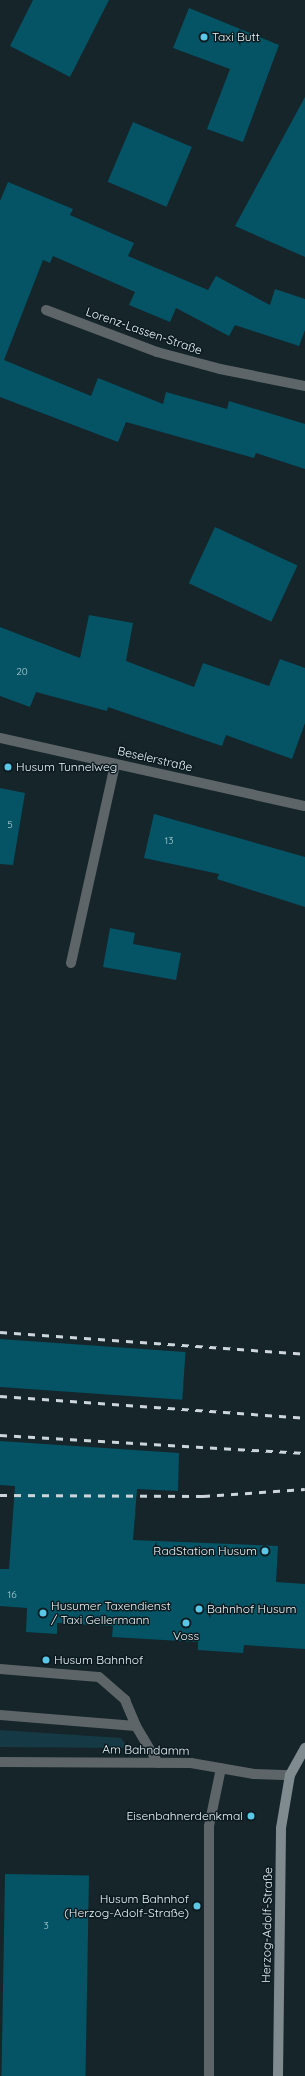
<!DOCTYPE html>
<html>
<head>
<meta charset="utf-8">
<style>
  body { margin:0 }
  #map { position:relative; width:305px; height:2076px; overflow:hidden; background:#15252a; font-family:Quicksand,sans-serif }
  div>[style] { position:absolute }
  .green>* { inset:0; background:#153a45 }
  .building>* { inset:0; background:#045466; transform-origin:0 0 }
  .lane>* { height:10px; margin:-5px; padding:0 5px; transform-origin:5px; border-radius:5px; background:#5d6568 }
  .street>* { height:10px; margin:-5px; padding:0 5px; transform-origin:5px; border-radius:5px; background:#5d6568 }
  .secondary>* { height:10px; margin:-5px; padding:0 5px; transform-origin:5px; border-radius:5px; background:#7f8b8f }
  .rail>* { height:3px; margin-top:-1.5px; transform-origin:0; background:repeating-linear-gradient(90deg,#cbd5da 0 7px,transparent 0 14px) }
  .dots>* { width:11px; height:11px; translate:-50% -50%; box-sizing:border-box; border:2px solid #0c1b20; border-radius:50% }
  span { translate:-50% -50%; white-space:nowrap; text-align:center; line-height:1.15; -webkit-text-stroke:3px #0c1b20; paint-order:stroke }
  .number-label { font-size:10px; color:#b2ced5 }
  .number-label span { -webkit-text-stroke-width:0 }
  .poi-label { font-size:12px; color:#ecf6fa }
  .left { translate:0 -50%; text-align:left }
  .right { translate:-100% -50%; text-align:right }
  .street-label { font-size:12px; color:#ecf6fa }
</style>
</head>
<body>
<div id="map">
  <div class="green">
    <div style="clip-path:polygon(0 1730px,121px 1738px,128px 1748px,0 1747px)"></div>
  </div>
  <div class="building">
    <div style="clip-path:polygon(33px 0,109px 0,70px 77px,10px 46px)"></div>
    <div style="clip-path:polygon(189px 8px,279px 45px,243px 142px,207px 129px,230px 69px,173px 48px)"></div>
    <div style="clip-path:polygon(305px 97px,305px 257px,235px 226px)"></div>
    <div style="left:133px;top:122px;width:64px;height:65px;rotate:23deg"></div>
    <div style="clip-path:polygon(8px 182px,73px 209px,70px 215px,134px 243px,128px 256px,208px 290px,216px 276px,270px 305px,275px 289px,305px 299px,305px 330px,299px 346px,235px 325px,229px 336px,176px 308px,170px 322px,129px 305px,135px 292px,53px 256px,50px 263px,43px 260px,4px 360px,91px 396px,98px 378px,163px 404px,166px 392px,227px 409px,229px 401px,305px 424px,305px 469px,256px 453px,254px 458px,126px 422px,118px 442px,0 397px,0 201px)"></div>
    <div style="left:215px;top:527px;width:91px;height:62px;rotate:25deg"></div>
    <div style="clip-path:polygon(89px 615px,133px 623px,126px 661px,194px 687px,203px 663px,269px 686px,280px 659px,305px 668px,305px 723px,292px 759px,226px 735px,222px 746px,108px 707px,107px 711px,36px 692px,30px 707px,0 696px,0 627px,80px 658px)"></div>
    <div style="clip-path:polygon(0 788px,25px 793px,13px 865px,0 864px)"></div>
    <div style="clip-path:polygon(154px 814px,305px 857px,305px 907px,217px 879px,219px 874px,144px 858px)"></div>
    <div style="clip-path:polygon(110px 928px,135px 933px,133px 944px,181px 953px,176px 980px,103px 967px)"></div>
    <div style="left:0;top:1339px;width:186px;height:48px;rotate:4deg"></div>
    <div style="clip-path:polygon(0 1441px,179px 1453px,178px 1491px,137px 1489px,133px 1540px,278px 1546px,276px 1582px,305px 1584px,305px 1649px,244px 1645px,243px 1653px,198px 1650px,198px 1642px,112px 1637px,113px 1626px,57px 1623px,57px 1634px,26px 1632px,27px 1608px,0 1606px,0 1569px,9px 1569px,15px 1486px,0 1485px)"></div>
    <div style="left:5px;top:1874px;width:84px;height:202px;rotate:1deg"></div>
  </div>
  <div class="lane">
    <div style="left:71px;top:963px;width:204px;rotate:-77.5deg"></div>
    <div style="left:0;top:1669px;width:99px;rotate:4.6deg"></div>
    <div style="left:99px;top:1677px;width:35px;rotate:41deg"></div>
    <div style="left:125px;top:1700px;width:28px;rotate:67deg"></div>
    <div style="left:136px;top:1726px;width:43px;rotate:59.3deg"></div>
    <div style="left:0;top:1715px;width:136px;rotate:4.6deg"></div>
    <div style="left:209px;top:2076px;width:250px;rotate:-90deg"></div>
    <div style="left:209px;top:1826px;width:59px;rotate:-78.3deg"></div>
  </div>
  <div class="street">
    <div style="left:46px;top:310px;width:119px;rotate:20.7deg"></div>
    <div style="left:157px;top:352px;width:65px;rotate:15.1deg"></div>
    <div style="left:220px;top:369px;width:87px;rotate:11.3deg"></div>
    <div style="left:0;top:738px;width:312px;rotate:12.6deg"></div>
    <div style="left:0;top:1762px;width:191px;rotate:0.3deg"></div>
    <div style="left:191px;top:1763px;width:64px;rotate:9.9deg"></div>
    <div style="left:254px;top:1774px;width:36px;rotate:2deg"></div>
  </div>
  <div class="secondary">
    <div style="left:278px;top:2076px;width:248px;rotate:-89.3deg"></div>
    <div style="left:281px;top:1828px;width:54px;rotate:-80.4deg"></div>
    <div style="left:290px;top:1775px;width:31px;rotate:-61deg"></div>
  </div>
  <div class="rail">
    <div style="left:0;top:1332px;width:306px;rotate:4.1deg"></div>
    <div style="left:0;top:1396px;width:306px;rotate:4.1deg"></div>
    <div style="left:0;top:1435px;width:306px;rotate:3.4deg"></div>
    <div style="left:0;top:1495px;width:203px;rotate:0.3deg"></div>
    <div style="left:203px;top:1496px;width:102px;rotate:-3.9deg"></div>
  </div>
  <div class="dots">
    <div style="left:204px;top:37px;background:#5bc7e7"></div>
    <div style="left:8px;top:767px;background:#5bc7e7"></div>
    <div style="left:265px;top:1551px;background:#5bc7e7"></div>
    <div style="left:199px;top:1609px;background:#5bc7e7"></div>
    <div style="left:43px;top:1613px;background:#5bc7e7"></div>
    <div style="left:186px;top:1623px;background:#5bc7e7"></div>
    <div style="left:46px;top:1660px;background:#5bc7e7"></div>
    <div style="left:251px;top:1816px;background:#5bc7e7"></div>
    <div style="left:197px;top:1906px;background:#5bc7e7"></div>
  </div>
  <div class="number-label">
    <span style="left:22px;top:672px">20</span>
    <span style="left:10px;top:825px">5</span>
    <span style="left:169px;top:841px">13</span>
    <span style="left:12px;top:1595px">16</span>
    <span style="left:46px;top:1926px">3</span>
  </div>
  <div class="poi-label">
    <span class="left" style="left:212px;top:37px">Taxi Butt</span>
    <span class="left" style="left:16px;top:767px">Husum Tunnelweg</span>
    <span class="right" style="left:257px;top:1551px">RadStation Husum</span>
    <span class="left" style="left:51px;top:1613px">Husumer Taxendienst<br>/ Taxi Gellermann</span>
    <span class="left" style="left:207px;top:1609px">Bahnhof Husum</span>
    <span style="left:186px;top:1636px">Voss</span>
    <span class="left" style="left:54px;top:1660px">Husum Bahnhof</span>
    <span class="right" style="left:243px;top:1816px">Eisenbahnerdenkmal</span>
    <span class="right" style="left:189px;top:1906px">Husum Bahnhof<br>(Herzog-Adolf-Straße)</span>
  </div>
  <div class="street-label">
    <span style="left:144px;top:331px;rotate:19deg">Lorenz-Lassen-Straße</span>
    <span style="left:155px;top:759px;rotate:13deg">Beselerstraße</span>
    <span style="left:146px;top:1750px;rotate:1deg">Am Bahndamm</span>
    <span style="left:267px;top:1925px;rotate:-89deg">Herzog-Adolf-Straße</span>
  </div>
</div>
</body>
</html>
